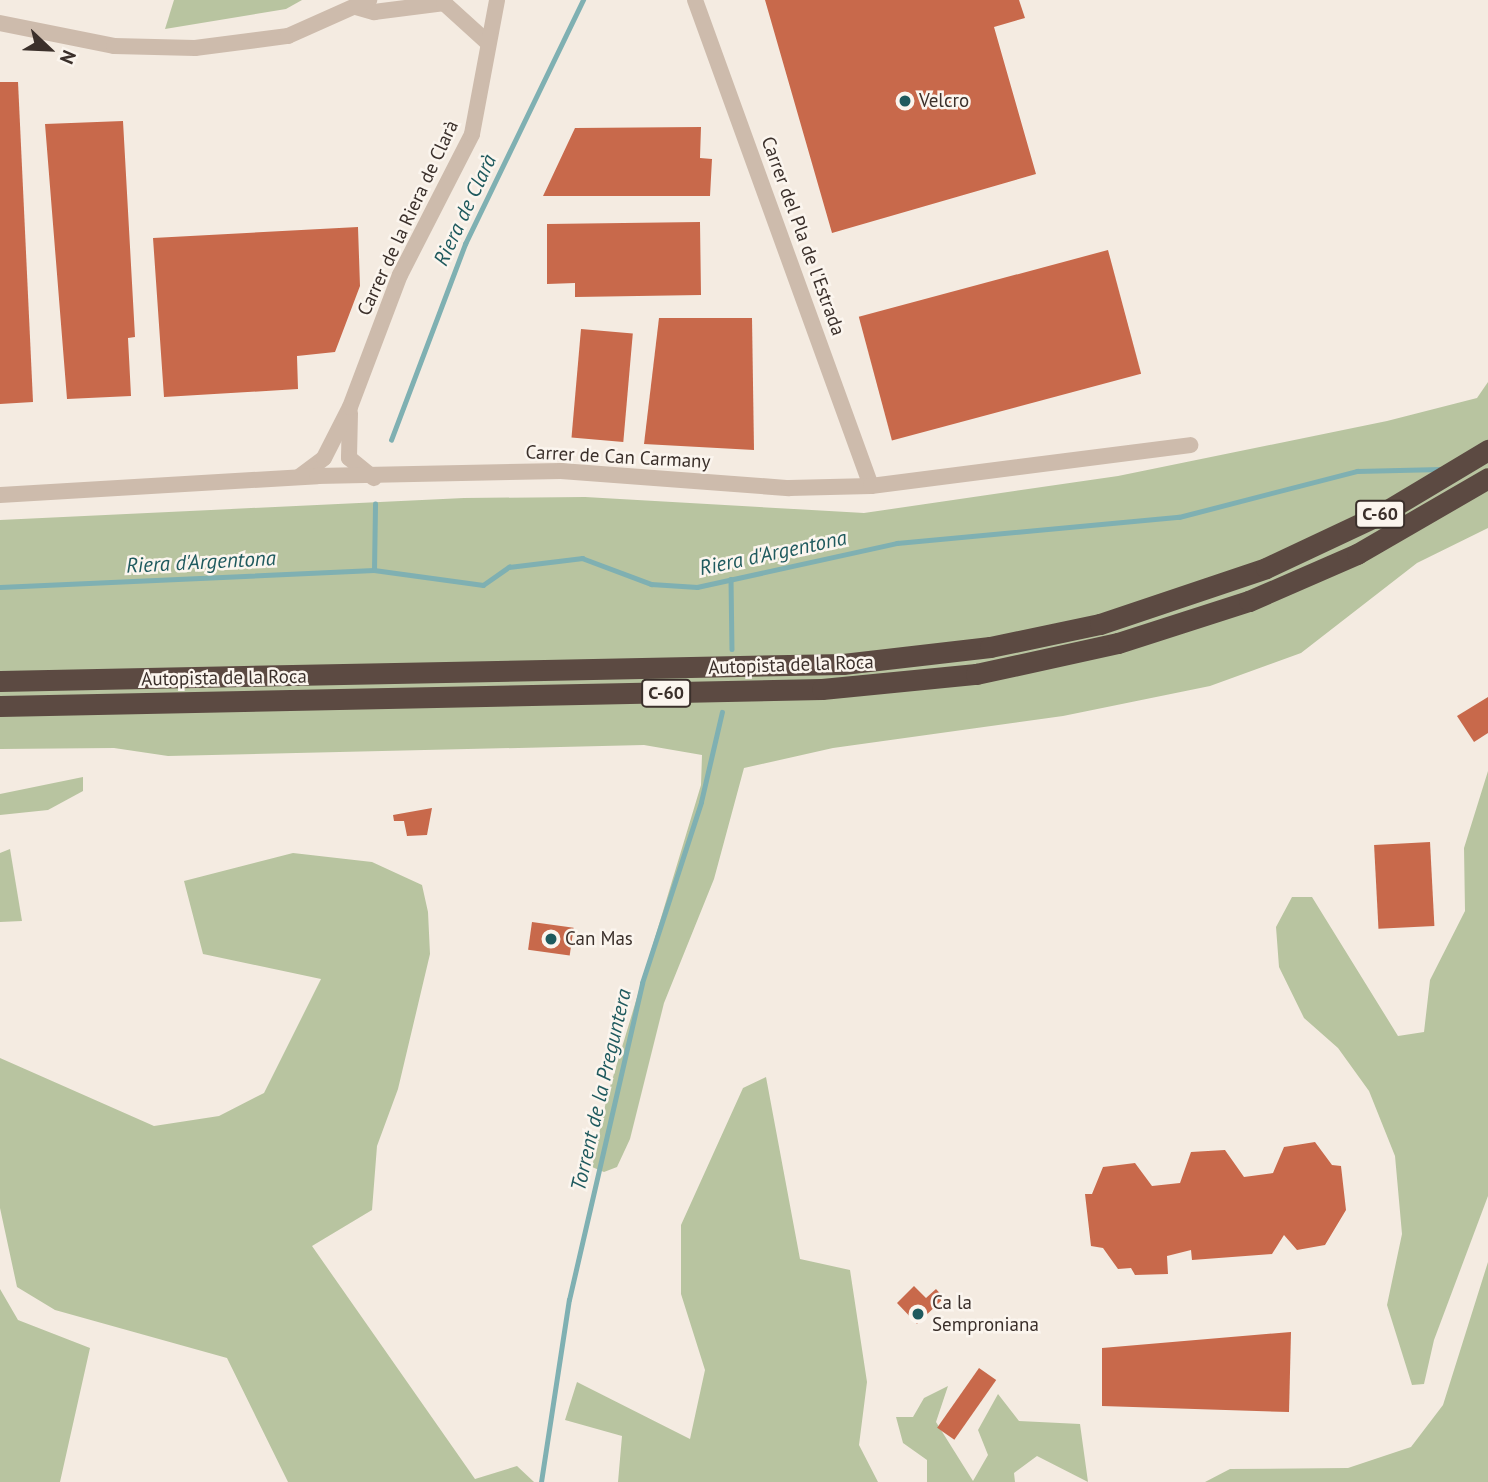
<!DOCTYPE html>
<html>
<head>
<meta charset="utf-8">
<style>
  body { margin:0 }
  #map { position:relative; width:1488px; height:1482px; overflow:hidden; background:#f4ebe1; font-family:"PT Sans",sans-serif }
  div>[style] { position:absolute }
  .green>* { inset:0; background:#b8c4a0 }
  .stream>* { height:4.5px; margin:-2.25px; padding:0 2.25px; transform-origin:2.25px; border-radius:2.25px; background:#7fb0b2 }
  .building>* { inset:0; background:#c8694b; transform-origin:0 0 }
  .minor>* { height:16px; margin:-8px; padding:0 8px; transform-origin:8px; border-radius:8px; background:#cdbbac }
  .highway>* { height:21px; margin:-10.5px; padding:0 10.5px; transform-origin:10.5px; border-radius:10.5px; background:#5c4a42 }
  .dots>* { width:19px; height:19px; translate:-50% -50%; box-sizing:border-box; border:4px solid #fbf5ee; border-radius:50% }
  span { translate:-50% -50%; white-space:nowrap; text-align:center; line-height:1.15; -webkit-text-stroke:5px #fbf5ee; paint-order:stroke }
  .shield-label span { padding:2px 5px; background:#fbf5ee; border:2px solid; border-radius:5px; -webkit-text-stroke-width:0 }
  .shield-label { font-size:18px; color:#3b302b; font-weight:700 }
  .poi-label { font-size:19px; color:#3b302b }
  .left { translate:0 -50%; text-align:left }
  .street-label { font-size:19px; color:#3b302b }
  .water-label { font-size:21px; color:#1f5a5e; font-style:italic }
  .north { position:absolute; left:14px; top:14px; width:70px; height:70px; -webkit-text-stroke:5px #fbf5ee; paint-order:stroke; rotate:113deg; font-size:19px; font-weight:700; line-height:28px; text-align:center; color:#3b302b }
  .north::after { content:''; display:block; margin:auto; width:24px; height:32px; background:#3b302b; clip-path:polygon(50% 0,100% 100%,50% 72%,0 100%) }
</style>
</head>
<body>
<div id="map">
  <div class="green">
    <div style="clip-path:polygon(174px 0,302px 0,286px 9px,165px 29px)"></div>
    <div style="clip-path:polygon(1488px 382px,1488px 528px,1417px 563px,1301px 653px,1210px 686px,1063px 716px,833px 748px,744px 768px,714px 879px,664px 1003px,630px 1139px,617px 1167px,604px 1172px,592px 1167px,607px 1097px,701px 785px,702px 755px,644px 745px,168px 756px,114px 748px,0 749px,0 520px,464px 498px,585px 497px,864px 513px,1118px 476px,1387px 421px,1477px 398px)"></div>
    <div style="clip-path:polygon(1488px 771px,1488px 1196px,1434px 1340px,1424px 1384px,1412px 1385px,1387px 1305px,1402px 1234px,1395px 1156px,1369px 1091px,1338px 1048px,1304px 1018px,1279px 967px,1276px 927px,1292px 897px,1312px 897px,1398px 1036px,1424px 1032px,1430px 980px,1465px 911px,1464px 848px)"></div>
    <div style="clip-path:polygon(83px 777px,83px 791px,48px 810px,0 815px,0 794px)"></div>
    <div style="clip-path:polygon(10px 849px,22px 921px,0 922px,0 853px)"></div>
    <div style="clip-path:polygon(293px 853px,372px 862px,422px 885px,428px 912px,430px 954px,398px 1089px,377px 1146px,372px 1210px,312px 1246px,475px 1479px,517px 1466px,534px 1482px,288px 1482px,227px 1358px,55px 1310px,17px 1287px,0 1208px,0 1058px,154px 1126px,219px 1116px,264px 1093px,321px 979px,203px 954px,184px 881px)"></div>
    <div style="clip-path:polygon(766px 1077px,800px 1259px,850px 1270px,867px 1382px,859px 1445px,878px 1482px,618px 1482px,622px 1436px,565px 1420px,577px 1382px,690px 1439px,705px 1370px,681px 1294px,681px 1225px,743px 1088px)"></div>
    <div style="clip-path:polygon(1488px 1262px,1488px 1482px,1205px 1482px,1230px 1469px,1348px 1468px,1411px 1447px,1443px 1405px)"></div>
    <div style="clip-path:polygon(0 1289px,18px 1320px,90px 1348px,60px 1482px,0 1482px)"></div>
    <div style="clip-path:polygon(948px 1386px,936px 1422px,973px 1481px,988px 1455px,978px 1430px,998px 1394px,1019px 1421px,1080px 1424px,1088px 1482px,1037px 1456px,1014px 1473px,1015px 1482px,927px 1482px,927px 1460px,903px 1443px,896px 1417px,913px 1417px,924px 1398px)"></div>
  </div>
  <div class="stream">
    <div style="left:391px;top:440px;width:210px;rotate:-69.3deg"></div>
    <div style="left:465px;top:244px;width:271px;rotate:-64.2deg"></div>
    <div style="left:374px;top:570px;width:66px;rotate:-89.1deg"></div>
    <div style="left:731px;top:579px;width:70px;rotate:89.2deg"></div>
    <div style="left:0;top:587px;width:374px;rotate:-2.6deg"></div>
    <div style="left:374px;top:570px;width:110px;rotate:7.8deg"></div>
    <div style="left:483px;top:585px;width:32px;rotate:-35deg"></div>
    <div style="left:509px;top:567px;width:74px;rotate:-7deg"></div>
    <div style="left:582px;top:558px;width:74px;rotate:20.6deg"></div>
    <div style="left:651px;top:584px;width:46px;rotate:3.7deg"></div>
    <div style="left:697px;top:587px;width:205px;rotate:-12.4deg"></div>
    <div style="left:897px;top:543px;width:283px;rotate:-5.3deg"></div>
    <div style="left:1179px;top:517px;width:184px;rotate:-14.5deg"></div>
    <div style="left:1357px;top:471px;width:84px;rotate:-1.4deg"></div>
    <div style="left:541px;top:1482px;width:184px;rotate:-81.3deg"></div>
    <div style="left:569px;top:1300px;width:325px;rotate:-77deg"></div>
    <div style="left:642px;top:983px;width:190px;rotate:-71.9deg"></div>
    <div style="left:701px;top:802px;width:92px;rotate:-76.9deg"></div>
  </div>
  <div class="building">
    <div style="clip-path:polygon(765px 0,1019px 0,1025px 18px,994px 27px,1036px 174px,832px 233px)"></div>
    <div style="clip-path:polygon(0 82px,18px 82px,33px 402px,0 404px)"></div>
    <div style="clip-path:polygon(123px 121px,135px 337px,128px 338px,131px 396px,67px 399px,45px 124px)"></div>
    <div style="clip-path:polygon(701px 127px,700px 158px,712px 159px,710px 196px,543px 196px,575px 128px)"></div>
    <div style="clip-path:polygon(700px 222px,701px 295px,575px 297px,575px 283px,547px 284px,547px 224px)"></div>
    <div style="clip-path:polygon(358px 227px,360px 286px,335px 352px,297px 356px,298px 389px,164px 397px,153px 238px)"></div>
    <div style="left:1108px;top:250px;width:128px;height:258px;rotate:75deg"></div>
    <div style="clip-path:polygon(659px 318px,752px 318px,754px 450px,644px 444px)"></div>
    <div style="left:581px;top:329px;width:52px;height:109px;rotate:5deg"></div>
    <div style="clip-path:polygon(1488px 697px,1488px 733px,1474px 742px,1457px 716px)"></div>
    <div style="clip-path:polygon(432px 808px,427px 835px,407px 836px,404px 821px,394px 821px,393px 815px)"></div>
    <div style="left:1430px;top:842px;width:84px;height:56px;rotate:87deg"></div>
    <div style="left:532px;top:922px;width:42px;height:28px;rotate:8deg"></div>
    <div style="clip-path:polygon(1315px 1142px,1332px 1165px,1341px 1166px,1346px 1210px,1325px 1245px,1297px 1250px,1284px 1235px,1272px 1254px,1192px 1260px,1191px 1250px,1167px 1256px,1168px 1274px,1135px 1275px,1131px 1268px,1118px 1269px,1103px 1248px,1091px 1246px,1085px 1194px,1092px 1194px,1103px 1167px,1135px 1163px,1152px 1186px,1180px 1183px,1191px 1152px,1225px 1150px,1244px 1177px,1273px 1173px,1284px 1147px)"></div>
    <div style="clip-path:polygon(914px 1286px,926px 1298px,936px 1289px,944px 1298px,917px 1324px,897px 1303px)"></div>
    <div style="clip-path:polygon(1291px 1332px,1289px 1412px,1102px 1406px,1102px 1348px)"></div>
    <div style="left:979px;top:1368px;width:21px;height:73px;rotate:35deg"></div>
  </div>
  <div class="minor">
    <div style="left:695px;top:0;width:517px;rotate:70.09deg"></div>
    <div style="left:356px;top:7px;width:19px;rotate:16deg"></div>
    <div style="left:374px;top:12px;width:71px;rotate:-7.3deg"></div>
    <div style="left:444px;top:3px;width:58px;rotate:42.2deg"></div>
    <div style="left:0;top:23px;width:116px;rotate:11.4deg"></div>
    <div style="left:114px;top:46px;width:81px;rotate:1.4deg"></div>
    <div style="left:195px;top:48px;width:94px;rotate:-7.4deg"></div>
    <div style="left:288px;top:36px;width:89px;rotate:-24deg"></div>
    <div style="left:350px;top:413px;width:45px;rotate:91.3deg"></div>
    <div style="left:349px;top:458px;width:32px;rotate:39deg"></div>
    <div style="left:299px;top:477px;width:31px;rotate:-37deg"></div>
    <div style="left:324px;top:458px;width:57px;rotate:-63deg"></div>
    <div style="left:350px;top:407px;width:141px;rotate:-69.3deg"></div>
    <div style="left:400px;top:275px;width:158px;rotate:-62.9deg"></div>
    <div style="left:472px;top:134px;width:136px;rotate:-79.4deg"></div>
    <div style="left:0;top:495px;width:318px;rotate:-3.4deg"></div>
    <div style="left:317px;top:476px;width:244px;rotate:-1.2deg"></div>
    <div style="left:561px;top:471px;width:229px;rotate:4.3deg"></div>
    <div style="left:789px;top:488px;width:82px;rotate:-1.4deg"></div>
    <div style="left:871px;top:486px;width:322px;rotate:-7.3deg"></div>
  </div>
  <div class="highway">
    <div style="left:0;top:681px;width:843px;rotate:-1.16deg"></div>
    <div style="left:843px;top:664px;width:148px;rotate:-6.6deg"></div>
    <div style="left:990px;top:647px;width:112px;rotate:-11.8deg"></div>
    <div style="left:1100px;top:624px;width:175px;rotate:-18.6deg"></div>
    <div style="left:1266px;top:568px;width:127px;rotate:-25.2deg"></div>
    <div style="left:1381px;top:514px;width:125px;rotate:-30.9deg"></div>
    <div style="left:0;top:706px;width:822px;rotate:-1.18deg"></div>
    <div style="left:822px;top:689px;width:155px;rotate:-5.6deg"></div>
    <div style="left:976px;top:674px;width:145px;rotate:-12.3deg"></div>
    <div style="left:1118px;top:643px;width:138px;rotate:-17.8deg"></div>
    <div style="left:1249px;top:601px;width:118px;rotate:-23.5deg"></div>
    <div style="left:1357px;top:554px;width:151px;rotate:-30.1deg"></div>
  </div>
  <div class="dots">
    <div style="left:905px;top:101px;background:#1f5a5e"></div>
    <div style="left:551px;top:939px;background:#1f5a5e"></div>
    <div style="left:918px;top:1314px;background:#1f5a5e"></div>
  </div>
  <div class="shield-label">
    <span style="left:1380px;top:514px">C-60</span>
    <span style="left:666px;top:693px">C-60</span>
  </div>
  <div class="poi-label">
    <span class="left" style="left:919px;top:101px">Velcro</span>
    <span class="left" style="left:565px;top:939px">Can Mas</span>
    <span class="left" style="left:932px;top:1314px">Ca la<br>Semproniana</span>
  </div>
  <div class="street-label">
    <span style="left:408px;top:218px;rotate:-65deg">Carrer de la Riera de Clarà</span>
    <span style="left:803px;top:236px;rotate:70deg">Carrer del Pla de l'Estrada</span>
    <span style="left:618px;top:457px;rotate:3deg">Carrer de Can Carmany</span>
    <span style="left:791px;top:665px;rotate:-2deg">Autopista de la Roca</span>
    <span style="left:224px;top:678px;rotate:-1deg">Autopista de la Roca</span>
  </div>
  <div class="water-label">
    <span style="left:465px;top:210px;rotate:-65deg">Riera de Clarà</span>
    <span style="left:773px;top:553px;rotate:-12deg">Riera d'Argentona</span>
    <span style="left:201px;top:562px;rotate:-3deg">Riera d'Argentona</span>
    <span style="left:601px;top:1090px;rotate:-77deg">Torrent de la Preguntera</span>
  </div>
  <div class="north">N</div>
</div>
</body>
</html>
